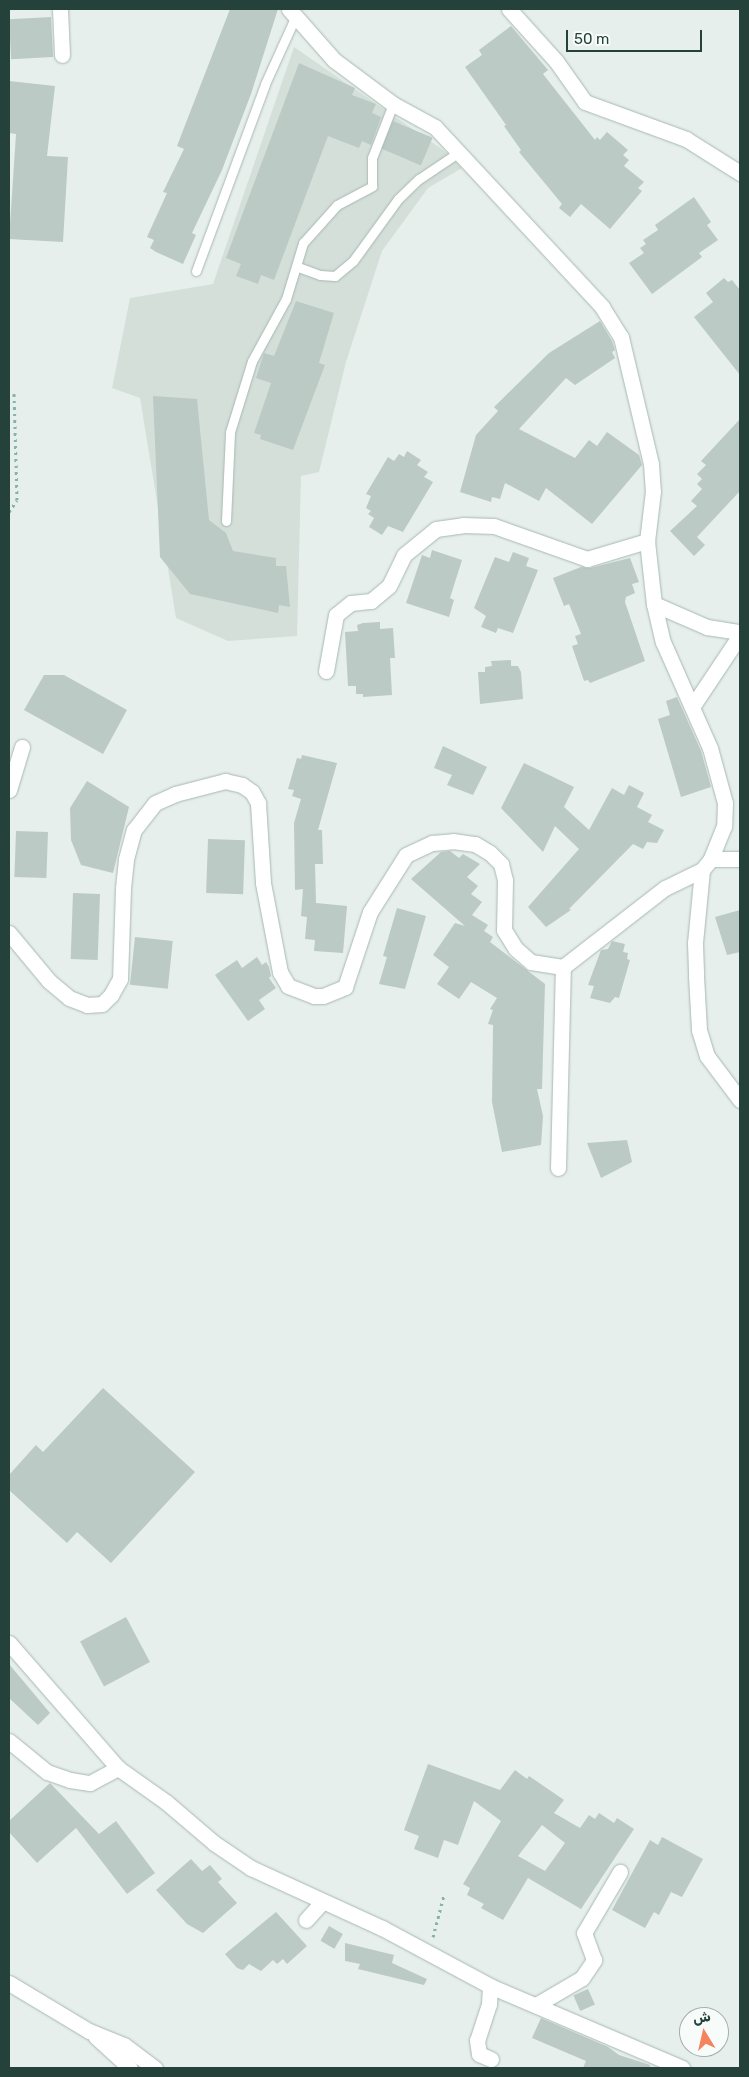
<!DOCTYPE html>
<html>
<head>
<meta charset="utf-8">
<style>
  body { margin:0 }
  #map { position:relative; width:749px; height:2077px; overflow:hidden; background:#e6efeb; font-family:Rubik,Vazirmatn,sans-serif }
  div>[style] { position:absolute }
  .built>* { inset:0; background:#d4dfda }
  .building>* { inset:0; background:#bbcac4; transform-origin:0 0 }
  .path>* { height:3px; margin-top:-1.5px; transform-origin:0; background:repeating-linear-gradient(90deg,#86b3a5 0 2.5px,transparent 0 6.5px) }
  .roads { filter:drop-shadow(0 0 1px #a8b8b2) drop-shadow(0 0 1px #a8b8b2) }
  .lane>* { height:9px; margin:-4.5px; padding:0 4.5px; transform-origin:4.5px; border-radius:4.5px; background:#fff }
  .street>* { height:15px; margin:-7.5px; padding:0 7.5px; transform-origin:7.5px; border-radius:7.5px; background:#fff }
  .secondary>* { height:15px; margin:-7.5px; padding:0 7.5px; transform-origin:7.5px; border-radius:7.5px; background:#fff }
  span { translate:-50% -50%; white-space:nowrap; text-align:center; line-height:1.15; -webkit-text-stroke:5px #f7fbf9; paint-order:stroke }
  .frame { position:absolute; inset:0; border:10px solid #24423a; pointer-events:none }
  .north { position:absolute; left:679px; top:2007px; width:50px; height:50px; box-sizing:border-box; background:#f7fbf9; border:1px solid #a3b1ad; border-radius:50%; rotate:351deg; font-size:14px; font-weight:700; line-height:20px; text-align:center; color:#24423a }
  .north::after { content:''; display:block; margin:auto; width:18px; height:22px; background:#f4845f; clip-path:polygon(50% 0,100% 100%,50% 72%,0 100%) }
  .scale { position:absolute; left:566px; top:30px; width:136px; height:22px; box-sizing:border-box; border:2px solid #24423a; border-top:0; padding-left:6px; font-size:15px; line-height:18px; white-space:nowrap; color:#24423a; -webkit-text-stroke:4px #f7fbf9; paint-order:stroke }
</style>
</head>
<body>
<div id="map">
  <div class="built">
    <div style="clip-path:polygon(294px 47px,443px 150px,462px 168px,428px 188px,382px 251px,346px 362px,319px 472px,301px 476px,297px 636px,228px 641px,176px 618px,140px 398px,112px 388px,130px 298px,213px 284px)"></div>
  </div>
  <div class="building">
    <div style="clip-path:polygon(230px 9px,278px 9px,251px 94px,222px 170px,192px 233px,196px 235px,183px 264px,156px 252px,150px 248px,154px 240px,147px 237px,167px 193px,163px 192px,184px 149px,177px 146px)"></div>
    <div style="left:51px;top:17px;width:40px;height:42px;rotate:87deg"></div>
    <div style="clip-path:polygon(511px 26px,548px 70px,543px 74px,595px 140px,597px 137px,600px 140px,607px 132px,628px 150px,623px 155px,629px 160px,624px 166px,644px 182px,638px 188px,642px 191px,610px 229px,581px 204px,570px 217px,559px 208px,562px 204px,519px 152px,521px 150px,504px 126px,506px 125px,465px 67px,482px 55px,479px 50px)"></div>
    <div style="clip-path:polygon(299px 63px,355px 88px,352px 95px,376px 104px,372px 113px,381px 117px,371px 145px,362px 141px,359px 148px,328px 136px,274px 280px,261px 275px,258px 284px,236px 276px,241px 264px,226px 258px)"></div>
    <div style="clip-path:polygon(9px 81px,55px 86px,47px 156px,68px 157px,63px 242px,9px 239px,16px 134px,9px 133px)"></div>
    <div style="left:393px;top:121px;width:43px;height:30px;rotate:23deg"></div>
    <div style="clip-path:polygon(694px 197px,711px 222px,707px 225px,718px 240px,699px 253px,702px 257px,652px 294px,629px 263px,644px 253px,640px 248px,646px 244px,643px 240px,658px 230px,655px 225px)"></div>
    <div style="clip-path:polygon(724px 278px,728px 282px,732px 280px,740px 290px,740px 375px,694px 317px,713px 302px,706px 293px)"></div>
    <div style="clip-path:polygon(296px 301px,334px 313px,319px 363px,325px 365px,293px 450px,260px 439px,261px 435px,254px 433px,271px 383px,256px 378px,264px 353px,274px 356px)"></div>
    <div style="clip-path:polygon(600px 321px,612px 341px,615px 350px,612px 352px,615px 358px,575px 385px,566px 378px,519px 429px,575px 458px,589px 440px,597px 446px,607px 432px,639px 455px,642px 465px,592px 524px,546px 488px,539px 501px,505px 483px,500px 499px,492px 497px,491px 502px,460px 492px,476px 435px,498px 411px,494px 407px,549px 353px)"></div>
    <div style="clip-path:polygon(153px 396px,197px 399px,209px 520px,226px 533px,233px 551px,276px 558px,276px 566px,286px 566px,290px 607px,279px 605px,278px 613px,190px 594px,160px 557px)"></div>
    <div style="clip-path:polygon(740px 419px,740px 491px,697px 537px,705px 545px,694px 556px,670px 531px,697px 506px,691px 501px,702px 489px,697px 484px,702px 479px,697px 474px,706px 465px,701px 461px)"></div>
    <div style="clip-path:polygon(407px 451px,421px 460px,417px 465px,428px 472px,424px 477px,433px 482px,403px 532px,388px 526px,382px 535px,369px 527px,374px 518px,368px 514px,371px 511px,366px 508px,371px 496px,366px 494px,388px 457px,394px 461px,399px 454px,404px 457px)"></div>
    <div style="clip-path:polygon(432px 550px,462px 560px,450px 598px,454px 600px,449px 617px,406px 603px,422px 555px,430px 558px)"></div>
    <div style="clip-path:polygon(513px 552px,529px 558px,526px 566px,538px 570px,513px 633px,498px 628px,496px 633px,481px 627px,486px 616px,474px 608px,495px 557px,509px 562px)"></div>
    <div style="clip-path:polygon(630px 558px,639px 582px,632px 584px,635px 593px,626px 597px,625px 602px,645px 661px,590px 683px,588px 680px,584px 681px,572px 646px,578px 644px,575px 636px,581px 634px,569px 604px,564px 606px,553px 578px,581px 567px,590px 568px)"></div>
    <div style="clip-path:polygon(380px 622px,380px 629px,393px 628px,395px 658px,390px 658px,392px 695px,363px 697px,363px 694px,356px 694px,356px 686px,348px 686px,345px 632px,358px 631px,357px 625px,363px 623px)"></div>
    <div style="clip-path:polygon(511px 660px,511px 666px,518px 666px,521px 672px,523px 699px,480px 704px,478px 672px,485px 672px,485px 667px,492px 666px,491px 661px)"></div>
    <div style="clip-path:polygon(44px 675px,64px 675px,127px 710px,103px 754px,24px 710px)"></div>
    <div style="clip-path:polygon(677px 697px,701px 751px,711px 787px,681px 797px,658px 719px,670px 715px,666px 701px)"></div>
    <div style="clip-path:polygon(443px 746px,487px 767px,473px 795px,447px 785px,452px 775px,434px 768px)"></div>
    <div style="clip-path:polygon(302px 755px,337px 763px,318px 830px,322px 830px,323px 864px,315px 864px,316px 903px,347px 906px,343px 953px,314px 951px,315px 940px,305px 939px,307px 917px,301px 916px,303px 889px,295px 890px,294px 823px,301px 799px,292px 796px,294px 790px,288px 789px,297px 758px,301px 759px)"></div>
    <div style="clip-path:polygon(524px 763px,574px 787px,564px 807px,589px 830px,612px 788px,624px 795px,629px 785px,644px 793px,637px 807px,652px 815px,648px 822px,664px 830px,657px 843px,647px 842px,643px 849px,633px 844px,569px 909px,571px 910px,546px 927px,528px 907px,579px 849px,555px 826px,543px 852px,501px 808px)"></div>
    <div style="clip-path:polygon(87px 781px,129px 807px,113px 873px,81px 865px,71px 840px,70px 808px)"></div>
    <div style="left:16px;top:831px;width:32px;height:46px;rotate:2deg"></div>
    <div style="left:208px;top:839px;width:37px;height:54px;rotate:2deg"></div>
    <div style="clip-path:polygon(450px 851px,459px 858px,463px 854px,480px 864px,467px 877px,478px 886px,471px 894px,482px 902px,472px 915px,488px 925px,484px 931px,493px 937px,490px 942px,545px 984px,542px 1089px,537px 1089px,543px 1116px,541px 1145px,502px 1152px,492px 1102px,493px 1025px,488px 1024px,493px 1010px,490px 1009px,497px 998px,471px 982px,459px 999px,437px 984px,449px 967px,433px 955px,455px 923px,465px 926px,411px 879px,441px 852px)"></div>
    <div style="left:73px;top:893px;width:27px;height:66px;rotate:2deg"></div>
    <div style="clip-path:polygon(397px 908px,426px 916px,405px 989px,379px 984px,387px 957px,383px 956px)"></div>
    <div style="clip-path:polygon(740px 910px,740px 952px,727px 955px,715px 917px)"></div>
    <div style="left:135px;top:937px;width:38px;height:48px;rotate:6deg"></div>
    <div style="clip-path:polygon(612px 941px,625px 944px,623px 952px,628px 953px,627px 959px,630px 960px,619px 998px,615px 997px,610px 1003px,590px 998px,594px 986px,588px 985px,601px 950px,608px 949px)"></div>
    <div style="clip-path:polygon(257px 957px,262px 965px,266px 962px,269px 967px,271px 976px,269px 978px,276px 988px,259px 1000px,265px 1009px,248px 1021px,215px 975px,237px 960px,242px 968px)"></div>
    <div style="clip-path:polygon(627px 1140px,632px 1162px,601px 1178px,587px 1143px)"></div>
    <div style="clip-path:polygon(103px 1388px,195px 1472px,111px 1563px,77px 1532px,67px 1543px,9px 1490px,9px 1475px,36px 1445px,43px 1452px)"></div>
    <div style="left:126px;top:1617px;width:51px;height:52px;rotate:62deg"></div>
    <div style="clip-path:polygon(9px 1664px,50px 1713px,38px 1725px,9px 1698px)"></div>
    <div style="clip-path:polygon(evenodd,428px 1764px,500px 1790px,515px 1770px,527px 1779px,529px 1776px,564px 1800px,554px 1813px,580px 1828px,589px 1815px,595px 1819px,599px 1813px,614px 1823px,617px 1818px,634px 1829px,581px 1909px,528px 1878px,503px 1920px,481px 1908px,484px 1904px,467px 1895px,470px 1888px,463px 1884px,501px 1821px,474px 1801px,458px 1845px,444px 1840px,438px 1858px,414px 1849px,419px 1836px,404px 1830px,428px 1764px,542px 1825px,565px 1843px,545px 1871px,518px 1856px,542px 1825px)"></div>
    <div style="clip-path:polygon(50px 1783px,99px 1834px,116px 1821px,155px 1873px,127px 1894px,76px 1828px,37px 1863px,9px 1832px,9px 1821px)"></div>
    <div style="clip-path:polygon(662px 1837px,703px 1859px,682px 1897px,671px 1892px,659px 1915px,654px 1912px,645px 1928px,612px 1910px,650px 1840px,658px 1845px)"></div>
    <div style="clip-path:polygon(191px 1859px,202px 1871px,210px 1865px,222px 1879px,218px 1882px,237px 1903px,203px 1933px,187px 1924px,156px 1890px)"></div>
    <div style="clip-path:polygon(276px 1912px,307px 1946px,287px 1964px,283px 1959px,277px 1964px,273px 1960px,261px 1971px,249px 1964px,243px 1970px,237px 1968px,225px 1954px)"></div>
    <div style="left:329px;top:1926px;width:16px;height:17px;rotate:30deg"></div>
    <div style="clip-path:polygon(345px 1943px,394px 1955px,392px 1963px,427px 1979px,424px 1985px,358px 1969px,360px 1964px,345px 1961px)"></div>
    <div style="left:588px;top:1989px;width:17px;height:16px;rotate:66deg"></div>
    <div style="clip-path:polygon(541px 2018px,608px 2047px,619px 2055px,650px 2065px,650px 2068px,583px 2068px,586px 2061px,532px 2038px)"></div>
  </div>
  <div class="path">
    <div style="left:9px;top:512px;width:14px;rotate:-56deg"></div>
    <div style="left:17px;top:500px;width:107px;rotate:-91.6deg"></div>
    <div style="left:433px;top:1937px;width:43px;rotate:-75.3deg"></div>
  </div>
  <div class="roads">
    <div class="lane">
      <div style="left:298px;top:267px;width:23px;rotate:20deg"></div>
      <div style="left:320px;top:275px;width:15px;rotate:4deg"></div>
      <div style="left:335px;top:276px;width:23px;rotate:-40deg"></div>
      <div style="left:353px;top:261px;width:77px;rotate:-54deg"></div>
      <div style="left:398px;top:199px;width:29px;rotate:-44deg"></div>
      <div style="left:419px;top:179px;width:48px;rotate:-34deg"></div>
      <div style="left:196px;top:271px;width:199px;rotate:-69.7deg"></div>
      <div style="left:265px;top:84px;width:72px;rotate:-65.6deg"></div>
      <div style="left:226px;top:521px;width:89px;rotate:-87.4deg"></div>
      <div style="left:230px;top:432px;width:74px;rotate:-72.8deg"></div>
      <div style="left:252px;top:361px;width:71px;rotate:-61.3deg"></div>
      <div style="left:286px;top:299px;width:59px;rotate:-73.1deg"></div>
      <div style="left:303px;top:243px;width:51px;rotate:-48.2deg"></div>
      <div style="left:337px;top:205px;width:40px;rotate:-28deg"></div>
      <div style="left:372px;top:186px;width:28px;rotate:-90deg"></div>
      <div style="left:372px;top:158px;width:58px;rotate:-68.7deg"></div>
    </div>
    <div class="street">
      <div style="left:60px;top:9px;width:46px;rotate:87.5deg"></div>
      <div style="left:289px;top:9px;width:68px;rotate:48.6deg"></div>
      <div style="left:334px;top:60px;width:74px;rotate:36.7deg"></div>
      <div style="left:393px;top:104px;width:48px;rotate:28.7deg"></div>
      <div style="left:435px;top:127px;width:246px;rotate:47.1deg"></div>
      <div style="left:602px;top:307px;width:36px;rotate:58deg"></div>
      <div style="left:621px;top:337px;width:130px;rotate:76.7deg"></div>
      <div style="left:651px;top:464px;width:27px;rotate:86deg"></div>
      <div style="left:653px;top:491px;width:50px;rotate:96.8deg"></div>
      <div style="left:647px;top:541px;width:63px;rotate:83.7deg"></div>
      <div style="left:654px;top:604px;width:39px;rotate:77deg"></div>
      <div style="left:663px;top:642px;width:116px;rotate:66.1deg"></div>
      <div style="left:710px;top:748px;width:57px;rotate:74.7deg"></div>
      <div style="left:725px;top:803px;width:23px;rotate:92deg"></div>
      <div style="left:724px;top:826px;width:35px;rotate:112deg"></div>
      <div style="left:711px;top:859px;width:14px;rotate:129deg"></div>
      <div style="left:702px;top:870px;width:73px;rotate:95.5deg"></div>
      <div style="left:695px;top:943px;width:33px;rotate:88deg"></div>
      <div style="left:696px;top:976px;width:54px;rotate:86.8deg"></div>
      <div style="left:699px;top:1030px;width:27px;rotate:73deg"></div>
      <div style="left:707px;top:1056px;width:55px;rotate:53.1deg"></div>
      <div style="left:509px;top:9px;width:70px;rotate:47.9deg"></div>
      <div style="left:556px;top:61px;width:50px;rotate:54.7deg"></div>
      <div style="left:585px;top:102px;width:108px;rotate:20.1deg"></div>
      <div style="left:686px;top:139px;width:64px;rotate:32.2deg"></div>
      <div style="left:654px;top:604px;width:58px;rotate:23.5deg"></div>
      <div style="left:707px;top:627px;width:33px;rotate:9deg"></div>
      <div style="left:326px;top:671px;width:57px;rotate:-79.9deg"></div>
      <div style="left:336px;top:615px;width:19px;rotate:-39deg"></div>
      <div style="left:351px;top:603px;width:20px;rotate:-6deg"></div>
      <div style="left:371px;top:601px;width:23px;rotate:-40deg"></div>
      <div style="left:389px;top:586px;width:34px;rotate:-64deg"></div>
      <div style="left:404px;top:555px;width:41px;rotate:-39.1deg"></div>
      <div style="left:436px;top:529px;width:27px;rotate:-8deg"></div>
      <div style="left:463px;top:525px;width:31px;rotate:2deg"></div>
      <div style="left:494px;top:526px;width:99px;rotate:19.5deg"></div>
      <div style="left:587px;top:559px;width:63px;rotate:-16.7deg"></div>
      <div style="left:692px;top:707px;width:87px;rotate:-56.3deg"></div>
      <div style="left:9px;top:790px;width:45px;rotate:-73.2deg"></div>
      <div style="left:711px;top:859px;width:29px"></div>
      <div style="left:9px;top:933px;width:62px;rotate:50.2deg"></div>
      <div style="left:49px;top:981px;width:26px;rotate:40deg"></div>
      <div style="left:69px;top:998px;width:19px;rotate:21deg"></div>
      <div style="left:87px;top:1005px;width:15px;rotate:-4deg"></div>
      <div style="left:102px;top:1004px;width:13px;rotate:-45deg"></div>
      <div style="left:111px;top:995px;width:18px;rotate:-61deg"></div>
      <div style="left:120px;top:979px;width:91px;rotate:-88.1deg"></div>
      <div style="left:123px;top:888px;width:29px;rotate:-84deg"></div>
      <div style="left:126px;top:859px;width:30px;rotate:-75deg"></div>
      <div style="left:134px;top:830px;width:34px;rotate:-52deg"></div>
      <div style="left:155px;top:803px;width:22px;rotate:-24deg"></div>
      <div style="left:175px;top:794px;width:52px;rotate:-14.6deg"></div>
      <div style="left:225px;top:781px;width:17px;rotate:13deg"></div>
      <div style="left:242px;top:785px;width:12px;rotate:35deg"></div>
      <div style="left:252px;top:792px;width:13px;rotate:61deg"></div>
      <div style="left:258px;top:803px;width:80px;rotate:86.4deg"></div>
      <div style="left:263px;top:883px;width:91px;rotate:79.2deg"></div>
      <div style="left:280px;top:972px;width:16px;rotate:60deg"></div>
      <div style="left:288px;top:986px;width:28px;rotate:21deg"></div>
      <div style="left:314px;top:996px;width:9px"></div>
      <div style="left:323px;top:996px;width:24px;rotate:-22deg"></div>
      <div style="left:345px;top:987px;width:79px;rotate:-71.6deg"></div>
      <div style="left:370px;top:912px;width:67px;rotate:-57.7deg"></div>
      <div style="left:406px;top:855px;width:29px;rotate:-25deg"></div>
      <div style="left:432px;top:843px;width:21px;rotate:-5deg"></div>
      <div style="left:453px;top:841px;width:22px;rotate:8deg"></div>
      <div style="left:475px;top:844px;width:17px;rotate:31deg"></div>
      <div style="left:490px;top:853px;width:16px;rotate:45deg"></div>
      <div style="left:501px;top:864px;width:16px;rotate:76deg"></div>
      <div style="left:505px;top:880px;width:50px;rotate:91.1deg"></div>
      <div style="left:504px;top:930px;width:22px;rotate:58deg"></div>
      <div style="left:516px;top:949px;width:20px;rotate:41deg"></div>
      <div style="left:531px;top:962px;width:32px;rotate:9deg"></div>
      <div style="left:563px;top:967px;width:129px;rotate:-37.8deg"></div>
      <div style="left:665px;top:888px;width:41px;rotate:-25.9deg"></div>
      <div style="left:558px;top:1168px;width:201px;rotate:-88.6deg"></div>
      <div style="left:9px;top:1741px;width:49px;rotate:39.2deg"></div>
      <div style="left:47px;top:1772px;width:24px;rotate:19deg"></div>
      <div style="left:70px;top:1780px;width:20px;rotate:9deg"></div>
      <div style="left:90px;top:1783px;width:32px;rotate:-28deg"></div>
      <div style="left:306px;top:1920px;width:24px;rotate:-48deg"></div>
      <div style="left:9px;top:1983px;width:93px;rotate:31deg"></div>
      <div style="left:89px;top:2031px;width:38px;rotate:22deg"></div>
      <div style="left:124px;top:2045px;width:39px;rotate:37deg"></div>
      <div style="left:490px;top:1986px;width:18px;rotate:93deg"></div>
      <div style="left:489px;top:2004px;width:38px;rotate:108deg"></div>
      <div style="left:477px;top:2040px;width:14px;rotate:82deg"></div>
      <div style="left:479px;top:2054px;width:13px;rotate:23deg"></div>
      <div style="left:536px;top:2005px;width:53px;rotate:-30.4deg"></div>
      <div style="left:582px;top:1978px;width:22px;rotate:-56deg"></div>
      <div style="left:594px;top:1960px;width:29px;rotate:-110deg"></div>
      <div style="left:584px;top:1933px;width:71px;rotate:-59.5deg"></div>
      <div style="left:96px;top:2037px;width:46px;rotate:42.4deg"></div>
    </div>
    <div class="secondary">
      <div style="left:9px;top:1643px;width:166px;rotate:48.9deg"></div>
      <div style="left:118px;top:1768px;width:59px;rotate:35.3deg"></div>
      <div style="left:166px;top:1802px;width:63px;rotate:40.5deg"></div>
      <div style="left:214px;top:1843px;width:45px;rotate:34deg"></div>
      <div style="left:251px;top:1868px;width:144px;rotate:24.6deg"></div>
      <div style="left:382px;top:1928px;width:123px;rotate:28.2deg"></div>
      <div style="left:490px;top:1986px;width:209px;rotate:23.1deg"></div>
    </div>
  </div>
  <div class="frame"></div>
  <div class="north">ش</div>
  <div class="scale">50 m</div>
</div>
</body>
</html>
